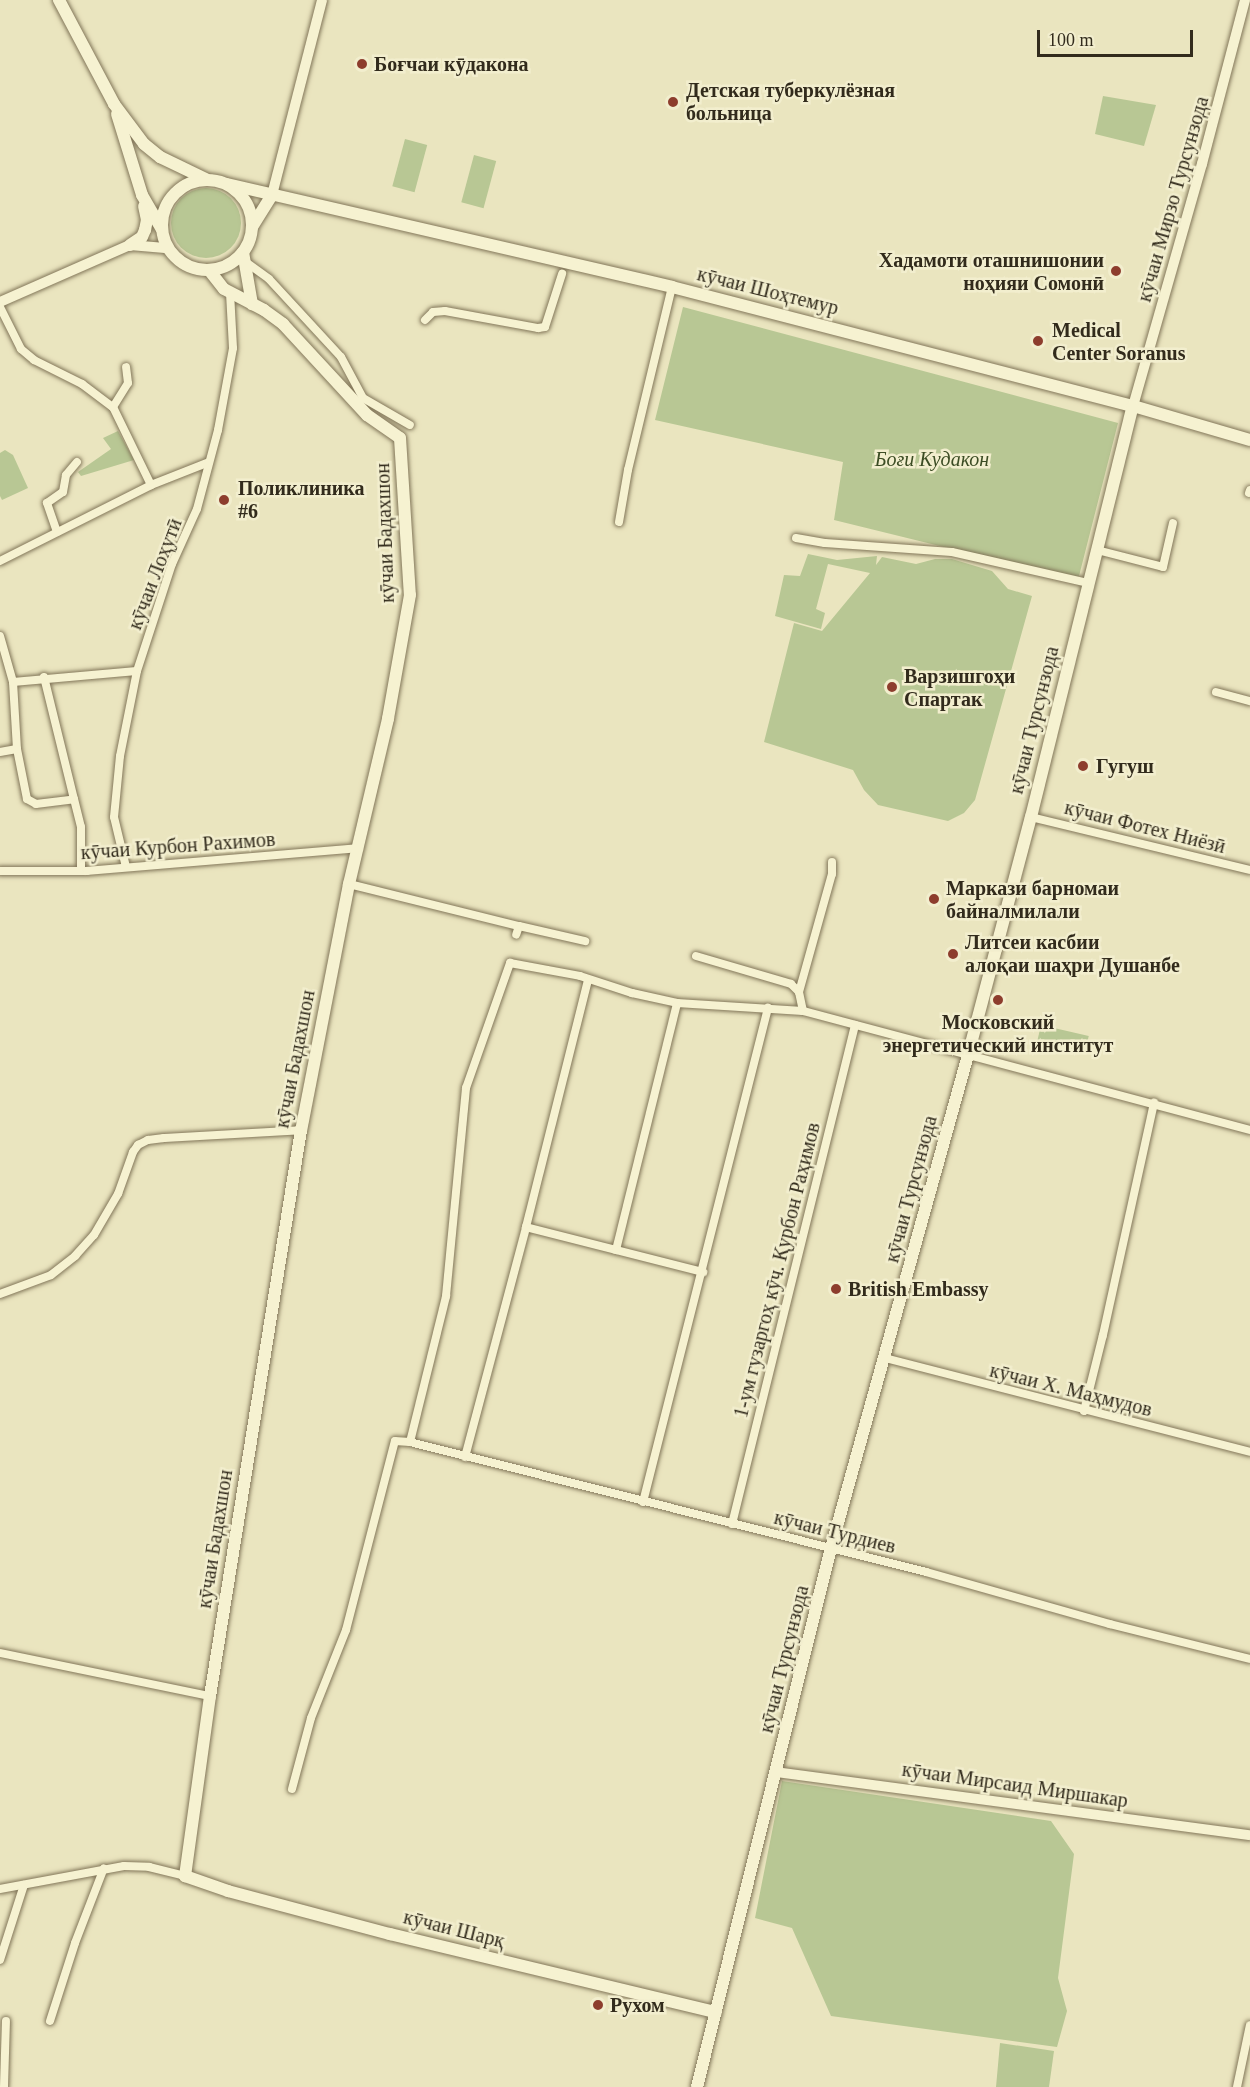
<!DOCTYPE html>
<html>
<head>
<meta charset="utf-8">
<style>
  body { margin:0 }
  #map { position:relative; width:1250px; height:2087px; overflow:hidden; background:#eae5bf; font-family:"Times New Roman",serif }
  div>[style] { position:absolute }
  .green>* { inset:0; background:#b8c794; transform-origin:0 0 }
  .round { border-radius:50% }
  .roads { filter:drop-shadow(0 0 2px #827659) drop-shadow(0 0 2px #827659) }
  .minor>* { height:8px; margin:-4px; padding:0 4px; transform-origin:4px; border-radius:4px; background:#f6f2d1 }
  .tertiary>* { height:10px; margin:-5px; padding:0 5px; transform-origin:5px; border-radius:5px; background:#f6f2d1 }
  .secondary>* { height:12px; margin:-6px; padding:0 6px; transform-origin:6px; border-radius:6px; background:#f6f2d1 }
  .secondary>.ring { margin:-6px; padding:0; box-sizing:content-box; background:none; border:12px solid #f6f2d1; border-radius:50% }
  .dots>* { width:16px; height:16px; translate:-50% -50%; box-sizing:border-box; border:3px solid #f2eece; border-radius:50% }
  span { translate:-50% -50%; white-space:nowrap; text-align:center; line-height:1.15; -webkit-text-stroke:5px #f2eece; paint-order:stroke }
  .poi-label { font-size:20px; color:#322b1c; font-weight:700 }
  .left { translate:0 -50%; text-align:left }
  .right { translate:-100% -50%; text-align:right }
  .street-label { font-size:20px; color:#322b1c }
  .park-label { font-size:20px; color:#3c4d24; font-style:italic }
  .scale { position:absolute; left:1037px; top:30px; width:156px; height:27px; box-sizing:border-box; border:3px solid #322b1c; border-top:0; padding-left:8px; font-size:18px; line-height:21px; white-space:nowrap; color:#322b1c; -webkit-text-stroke:4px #f2eece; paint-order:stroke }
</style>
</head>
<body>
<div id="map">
  <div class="green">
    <div style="clip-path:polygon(1103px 96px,1156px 105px,1144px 146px,1095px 134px)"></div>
    <div style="left:405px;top:139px;width:23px;height:49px;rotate:15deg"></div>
    <div style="left:474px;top:155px;width:23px;height:49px;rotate:15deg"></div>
    <div class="round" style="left:171px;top:188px;width:70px;height:70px"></div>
    <div style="clip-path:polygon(683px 307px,1118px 423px,1078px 580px,834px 520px,843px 462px,655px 420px)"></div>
    <div style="clip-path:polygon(118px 431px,134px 460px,81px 476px,78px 472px,111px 449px,103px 438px)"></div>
    <div style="clip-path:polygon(5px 450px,13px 455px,28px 488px,2px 500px,0 496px,0 453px)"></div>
    <div style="clip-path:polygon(808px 554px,837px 560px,877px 556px,876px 565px,882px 557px,916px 564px,935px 559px,952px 559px,992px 571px,1008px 589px,1032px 596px,975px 800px,964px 813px,948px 821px,878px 805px,864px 790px,853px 770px,764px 742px,794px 623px,822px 631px,870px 573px,828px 564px,816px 609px,825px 613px,821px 629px,775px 616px,784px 575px,800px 576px)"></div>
    <div style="left:1041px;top:1025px;width:49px;height:17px;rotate:13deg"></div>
    <div style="clip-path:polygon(782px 1781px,1051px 1821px,1074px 1854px,1058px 1978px,1067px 2011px,1057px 2047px,831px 2016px,792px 1928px,755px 1918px)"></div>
    <div style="clip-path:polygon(1000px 2043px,1054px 2051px,1049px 2087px,996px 2087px)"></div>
  </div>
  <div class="roads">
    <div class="minor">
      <div style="left:243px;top:260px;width:32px;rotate:36deg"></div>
      <div style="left:269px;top:279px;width:106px;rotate:47.3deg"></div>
      <div style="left:341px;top:357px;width:47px;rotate:61.8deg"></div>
      <div style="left:363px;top:398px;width:54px;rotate:29.9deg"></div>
      <div style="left:0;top:307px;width:47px;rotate:63.4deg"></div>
      <div style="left:21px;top:349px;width:17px;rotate:40deg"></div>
      <div style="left:34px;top:360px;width:54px;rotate:26.6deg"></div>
      <div style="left:82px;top:384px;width:39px;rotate:37deg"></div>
      <div style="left:113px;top:407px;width:87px;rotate:64deg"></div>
      <div style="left:425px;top:320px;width:11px;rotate:-45deg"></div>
      <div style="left:433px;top:312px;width:12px;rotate:-5deg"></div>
      <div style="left:445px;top:311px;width:95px;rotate:10.4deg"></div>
      <div style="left:538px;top:328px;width:7px;rotate:-8deg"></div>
      <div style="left:545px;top:327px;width:56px;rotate:-72.2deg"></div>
      <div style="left:113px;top:407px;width:28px;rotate:-58deg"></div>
      <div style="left:128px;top:383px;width:16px;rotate:-97deg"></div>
      <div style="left:1249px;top:493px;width:3px;rotate:-72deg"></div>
      <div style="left:619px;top:522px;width:53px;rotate:-80.2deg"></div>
      <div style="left:628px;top:470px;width:188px;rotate:-76.5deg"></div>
      <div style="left:57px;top:532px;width:31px;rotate:-109deg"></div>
      <div style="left:47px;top:503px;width:19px;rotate:-35deg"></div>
      <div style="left:63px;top:492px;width:17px;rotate:-80deg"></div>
      <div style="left:66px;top:475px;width:17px;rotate:-50deg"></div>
      <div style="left:796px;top:538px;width:29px;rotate:10deg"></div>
      <div style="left:825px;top:543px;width:127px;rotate:4.1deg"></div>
      <div style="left:952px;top:552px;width:139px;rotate:12.8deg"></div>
      <div style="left:1097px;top:550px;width:68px;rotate:14.4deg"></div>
      <div style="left:1163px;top:567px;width:45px;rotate:-77.2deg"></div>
      <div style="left:0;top:561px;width:169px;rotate:-26.7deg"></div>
      <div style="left:151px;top:485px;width:62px;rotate:-21.6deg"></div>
      <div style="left:0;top:636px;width:48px;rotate:74.2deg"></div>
      <div style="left:13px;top:682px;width:67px;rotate:86.6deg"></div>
      <div style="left:17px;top:749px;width:51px;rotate:78.7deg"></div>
      <div style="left:27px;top:799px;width:10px;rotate:29deg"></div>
      <div style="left:36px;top:804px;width:38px;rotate:-7deg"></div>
      <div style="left:74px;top:799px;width:29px;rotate:76deg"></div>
      <div style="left:81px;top:827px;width:44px;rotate:90deg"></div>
      <div style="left:44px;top:677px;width:126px;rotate:76.2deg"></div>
      <div style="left:13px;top:682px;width:124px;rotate:-5.1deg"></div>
      <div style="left:1216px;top:692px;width:35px;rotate:15deg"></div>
      <div style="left:0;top:752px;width:17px;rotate:-10deg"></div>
      <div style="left:1031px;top:817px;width:225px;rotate:13.6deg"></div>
      <div style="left:126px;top:867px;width:51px;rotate:-103.5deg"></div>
      <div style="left:114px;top:817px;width:61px;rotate:-84.4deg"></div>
      <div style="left:120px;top:756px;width:87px;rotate:-78.7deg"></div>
      <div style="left:137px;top:671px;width:113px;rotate:-71.9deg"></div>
      <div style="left:172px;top:564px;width:60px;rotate:-65.6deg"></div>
      <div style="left:197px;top:509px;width:82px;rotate:-75.1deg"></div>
      <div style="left:218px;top:430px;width:83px;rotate:-79.6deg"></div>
      <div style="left:233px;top:348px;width:55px;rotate:-93.1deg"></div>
      <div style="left:0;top:871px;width:87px"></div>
      <div style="left:87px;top:871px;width:273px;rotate:-4.8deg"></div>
      <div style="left:349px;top:884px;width:175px;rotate:13.9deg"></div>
      <div style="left:519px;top:926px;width:9px;rotate:108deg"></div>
      <div style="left:519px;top:926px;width:68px;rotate:12.8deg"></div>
      <div style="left:696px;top:956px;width:99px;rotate:16.4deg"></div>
      <div style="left:791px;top:984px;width:11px;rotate:45deg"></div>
      <div style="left:803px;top:1011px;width:19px;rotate:-102deg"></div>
      <div style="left:799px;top:992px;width:123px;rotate:-74.4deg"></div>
      <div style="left:832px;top:874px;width:12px;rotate:-90deg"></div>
      <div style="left:526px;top:1227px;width:183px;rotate:14.3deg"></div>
      <div style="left:616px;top:1250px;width:254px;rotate:-76.1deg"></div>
      <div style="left:0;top:1294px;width:54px;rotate:-20.4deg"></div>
      <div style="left:51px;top:1275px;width:31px;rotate:-38deg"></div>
      <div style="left:75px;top:1256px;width:28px;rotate:-48deg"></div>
      <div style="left:94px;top:1235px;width:48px;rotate:-59.7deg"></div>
      <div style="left:118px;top:1194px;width:45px;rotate:-70.3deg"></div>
      <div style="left:133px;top:1152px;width:9px;rotate:-54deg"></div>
      <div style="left:138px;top:1145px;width:11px;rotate:-27deg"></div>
      <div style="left:148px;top:1140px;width:16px;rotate:-7deg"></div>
      <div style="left:164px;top:1138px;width:137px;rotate:-3.3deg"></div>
      <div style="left:885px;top:1358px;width:377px;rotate:14.4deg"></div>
      <div style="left:1084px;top:1411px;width:78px;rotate:-76deg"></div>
      <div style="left:1103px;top:1335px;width:238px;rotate:-77.6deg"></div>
      <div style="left:410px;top:1442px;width:150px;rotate:-76.1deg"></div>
      <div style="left:446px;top:1296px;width:209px;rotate:-84.5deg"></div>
      <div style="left:466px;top:1088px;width:133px;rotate:-70.6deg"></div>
      <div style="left:510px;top:963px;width:71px;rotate:10.5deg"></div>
      <div style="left:580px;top:976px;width:55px;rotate:18.1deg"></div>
      <div style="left:632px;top:993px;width:46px;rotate:12.5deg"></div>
      <div style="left:677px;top:1003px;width:126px;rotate:3.6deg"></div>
      <div style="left:803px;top:1011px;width:463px;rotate:14.9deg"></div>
      <div style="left:465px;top:1457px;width:238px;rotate:-75.1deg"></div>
      <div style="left:526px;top:1227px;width:255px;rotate:-75.9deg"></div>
      <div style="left:643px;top:1502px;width:510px;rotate:-75.8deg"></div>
      <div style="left:732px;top:1524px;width:514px;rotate:-76.15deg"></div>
      <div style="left:0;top:1653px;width:214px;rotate:11.6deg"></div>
      <div style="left:292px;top:1789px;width:73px;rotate:-75deg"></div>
      <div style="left:311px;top:1718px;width:95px;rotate:-68.3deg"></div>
      <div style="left:346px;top:1630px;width:195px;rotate:-75.5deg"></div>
      <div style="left:395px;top:1441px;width:15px;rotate:4deg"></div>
      <div style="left:410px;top:1442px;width:532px;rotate:14.14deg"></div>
      <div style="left:926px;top:1572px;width:191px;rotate:15.8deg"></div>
      <div style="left:1110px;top:1624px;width:144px;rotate:14deg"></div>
      <div style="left:0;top:1889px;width:126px;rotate:-10.5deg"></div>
      <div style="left:124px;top:1866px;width:25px;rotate:2deg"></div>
      <div style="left:149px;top:1867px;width:37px;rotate:14deg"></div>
      <div style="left:0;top:1960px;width:79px;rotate:-72.3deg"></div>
      <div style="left:50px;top:2021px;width:82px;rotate:-72.2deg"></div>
      <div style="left:75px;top:1943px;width:80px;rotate:-68.9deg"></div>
      <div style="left:4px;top:2087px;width:66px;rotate:-88.3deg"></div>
      <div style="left:1237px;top:2087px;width:63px;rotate:-78.2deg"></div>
    </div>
    <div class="tertiary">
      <div style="left:272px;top:195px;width:201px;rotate:-75.6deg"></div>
      <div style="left:0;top:302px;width:142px;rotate:-23.7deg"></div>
      <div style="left:130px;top:245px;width:38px;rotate:5deg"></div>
      <div style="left:1133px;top:406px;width:252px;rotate:-74.1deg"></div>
      <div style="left:1202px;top:164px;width:170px;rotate:-75.3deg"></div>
      <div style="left:776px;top:1772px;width:478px;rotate:7.6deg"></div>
    </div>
    <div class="secondary">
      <div style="left:59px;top:0;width:118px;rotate:62.1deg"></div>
      <div style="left:114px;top:104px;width:50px;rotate:53.1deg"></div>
      <div style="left:144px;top:144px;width:21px;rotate:39deg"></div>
      <div style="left:160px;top:157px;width:51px;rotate:25.6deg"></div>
      <div style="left:117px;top:114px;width:85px;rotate:72.8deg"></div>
      <div style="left:142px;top:195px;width:39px;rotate:60deg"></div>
      <div class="ring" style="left:162px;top:180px;width:78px;height:78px"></div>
      <div style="left:227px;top:184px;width:457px;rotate:13deg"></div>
      <div style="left:672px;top:287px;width:476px;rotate:14.5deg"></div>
      <div style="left:1133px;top:406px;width:122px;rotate:16.2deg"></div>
      <div style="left:252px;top:227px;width:38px;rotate:-58deg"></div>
      <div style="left:130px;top:245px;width:14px;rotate:-34deg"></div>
      <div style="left:142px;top:237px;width:8px;rotate:-67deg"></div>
      <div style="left:145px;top:230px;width:10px;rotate:-79deg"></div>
      <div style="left:147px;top:220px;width:14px;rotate:-102deg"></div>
      <div style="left:243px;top:252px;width:53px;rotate:80.2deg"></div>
      <div style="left:209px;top:270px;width:24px;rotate:52deg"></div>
      <div style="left:224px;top:289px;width:45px;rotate:27.7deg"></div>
      <div style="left:264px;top:310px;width:24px;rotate:36deg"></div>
      <div style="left:283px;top:324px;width:124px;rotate:47.3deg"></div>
      <div style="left:367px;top:415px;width:40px;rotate:34.9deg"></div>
      <div style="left:400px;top:438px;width:157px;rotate:86.4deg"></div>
      <div style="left:410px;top:595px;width:126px;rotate:100.1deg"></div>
      <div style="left:388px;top:719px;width:170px;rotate:103.3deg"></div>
      <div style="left:349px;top:884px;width:251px;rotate:101deg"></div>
      <div style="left:301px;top:1130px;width:573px;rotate:99.13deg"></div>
      <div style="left:210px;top:1696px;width:182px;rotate:97.9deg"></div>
      <div style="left:185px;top:1876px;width:46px;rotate:19.2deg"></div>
      <div style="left:228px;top:1891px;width:168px;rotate:14.9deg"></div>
      <div style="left:390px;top:1934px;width:335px;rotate:13.5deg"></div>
      <div style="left:697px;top:2087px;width:555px;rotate:-76.04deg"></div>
      <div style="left:831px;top:1548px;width:512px;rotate:-74.47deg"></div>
      <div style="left:968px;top:1055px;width:246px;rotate:-75.2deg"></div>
      <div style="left:1031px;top:817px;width:423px;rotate:-76.1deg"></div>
    </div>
  </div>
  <div class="dots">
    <div style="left:362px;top:64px;background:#8d3d2d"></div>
    <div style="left:673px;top:102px;background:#8d3d2d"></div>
    <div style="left:1116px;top:271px;background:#8d3d2d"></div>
    <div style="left:1038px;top:341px;background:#8d3d2d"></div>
    <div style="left:224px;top:500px;background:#8d3d2d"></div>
    <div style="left:892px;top:687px;background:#8d3d2d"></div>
    <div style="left:1083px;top:766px;background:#8d3d2d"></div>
    <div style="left:934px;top:899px;background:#8d3d2d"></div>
    <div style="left:953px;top:954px;background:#8d3d2d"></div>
    <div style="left:998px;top:1000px;background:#8d3d2d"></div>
    <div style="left:836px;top:1289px;background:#8d3d2d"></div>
    <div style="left:598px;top:2005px;background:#8d3d2d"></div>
  </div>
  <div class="poi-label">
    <span class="left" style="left:374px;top:64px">Боғчаи кӯдакона</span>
    <span class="left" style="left:686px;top:102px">Детская туберкулёзная<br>больница</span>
    <span class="right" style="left:1104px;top:272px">Хадамоти оташнишонии<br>ноҳияи Сомонӣ</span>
    <span class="left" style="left:1052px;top:342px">Medical<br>Center Soranus</span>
    <span class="left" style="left:238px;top:500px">Поликлиника<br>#6</span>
    <span class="left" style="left:904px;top:688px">Варзишгоҳи<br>Спартак</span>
    <span class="left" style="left:1096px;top:766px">Гугуш</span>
    <span class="left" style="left:946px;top:900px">Маркази барномаи<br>байналмилали</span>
    <span class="left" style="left:965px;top:954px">Литсеи касбии<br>алоқаи шаҳри Душанбе</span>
    <span style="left:998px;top:1034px">Московский<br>энергетический институт</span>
    <span class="left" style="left:848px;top:1289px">British Embassy</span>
    <span class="left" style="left:610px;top:2005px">Рухом</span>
  </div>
  <div class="street-label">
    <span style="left:1173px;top:199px;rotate:-74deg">кӯчаи Мирзо Турсунзода</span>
    <span style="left:768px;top:291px;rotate:14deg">кӯчаи Шоҳтемур</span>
    <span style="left:385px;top:533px;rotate:-92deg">кӯчаи Бадахшон</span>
    <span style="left:155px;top:574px;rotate:-69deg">кӯчаи Лоҳутӣ</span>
    <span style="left:1034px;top:720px;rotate:-76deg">кӯчаи Турсунзода</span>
    <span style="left:1145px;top:827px;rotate:14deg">кӯчаи Фотех Ниёзӣ</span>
    <span style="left:178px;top:846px;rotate:-4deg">кӯчаи Курбон Рахимов</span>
    <span style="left:295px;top:1059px;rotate:-79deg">кӯчаи Бадахшон</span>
    <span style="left:911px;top:1189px;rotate:-75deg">кӯчаи Турсунзода</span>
    <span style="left:777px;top:1270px;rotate:-76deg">1-ум гузаргоҳ кӯч. Қурбон Раҳимов</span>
    <span style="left:1071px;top:1390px;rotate:14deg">кӯчаи Х. Маҳмудов</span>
    <span style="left:835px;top:1532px;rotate:14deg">кӯчаи Турдиев</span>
    <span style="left:215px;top:1539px;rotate:-81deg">кӯчаи Бадахшон</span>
    <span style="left:784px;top:1659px;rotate:-76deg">кӯчаи Турсунзода</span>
    <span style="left:1015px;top:1785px;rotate:8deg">кӯчаи Мирсаид Миршакар</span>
    <span style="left:454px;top:1929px;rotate:14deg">кӯчаи Шарқ</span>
  </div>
  <div class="park-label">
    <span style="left:932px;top:459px">Боғи Кудакон</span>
  </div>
  <div class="scale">100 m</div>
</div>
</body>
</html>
